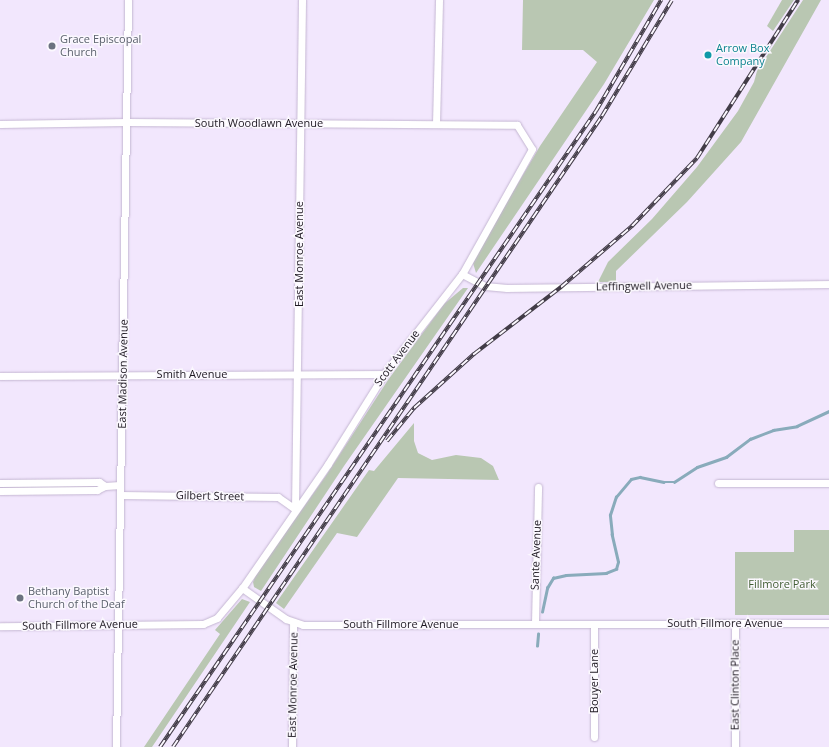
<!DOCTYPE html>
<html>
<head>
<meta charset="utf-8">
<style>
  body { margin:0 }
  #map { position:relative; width:829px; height:747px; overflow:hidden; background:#f2e7fd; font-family:"Open Sans",sans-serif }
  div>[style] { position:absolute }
  .green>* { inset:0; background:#b9c7b2 }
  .stream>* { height:2.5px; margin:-1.25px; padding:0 1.25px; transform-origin:1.25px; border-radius:1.25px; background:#89abbb }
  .roads { filter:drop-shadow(0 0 1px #c4b6d2) drop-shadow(0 0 1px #c4b6d2) }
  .minor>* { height:7px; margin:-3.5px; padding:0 3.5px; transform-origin:3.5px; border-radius:3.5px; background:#fff }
  .rail>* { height:4px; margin-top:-2px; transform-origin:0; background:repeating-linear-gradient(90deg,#fbf8fe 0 8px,#423c47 0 16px); box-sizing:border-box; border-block:1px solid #423c47 }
  .dots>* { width:11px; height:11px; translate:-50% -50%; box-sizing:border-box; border:2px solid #fbf8fe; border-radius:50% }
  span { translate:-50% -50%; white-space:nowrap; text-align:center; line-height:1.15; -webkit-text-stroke:3px #fbf8fe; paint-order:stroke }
  .worship-label { font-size:11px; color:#5b616d }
  .left { translate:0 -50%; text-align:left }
  .culture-label { font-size:11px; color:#0d838f }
  .street-label { font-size:11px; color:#1e1922 }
  .park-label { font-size:11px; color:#415d33 }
</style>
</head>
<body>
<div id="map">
  <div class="green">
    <div style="clip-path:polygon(523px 0,654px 0,604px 84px,476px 273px,473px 263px,508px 200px,540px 146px,597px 62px,583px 50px,522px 50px)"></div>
    <div style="clip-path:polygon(782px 0,794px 0,773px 31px,767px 26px)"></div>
    <div style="clip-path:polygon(803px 0,821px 0,741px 142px,687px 202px,616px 271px,616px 282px,598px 282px,608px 262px,652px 219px,697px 167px,738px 111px,754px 82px,757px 71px)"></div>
    <div style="clip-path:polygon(463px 288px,468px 288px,344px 466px,261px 591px,254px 587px,253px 582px,256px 574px,325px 477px,388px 380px,444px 304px)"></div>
    <div style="clip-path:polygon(414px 423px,414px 441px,418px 453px,432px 460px,456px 455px,481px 458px,493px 466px,499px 480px,398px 478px,357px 537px,337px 533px,284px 609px,276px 603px,369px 470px,374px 471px)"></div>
    <div style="clip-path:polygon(794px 530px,829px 530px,829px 615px,735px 615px,735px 552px,794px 552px)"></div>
    <div style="clip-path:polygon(242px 599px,250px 602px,152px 747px,144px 747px,220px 634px,215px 630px)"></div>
  </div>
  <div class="stream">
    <div style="left:542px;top:612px;width:25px;rotate:-78deg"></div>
    <div style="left:547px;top:588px;width:12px;rotate:-59deg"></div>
    <div style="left:553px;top:578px;width:13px;rotate:-13deg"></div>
    <div style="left:566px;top:575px;width:40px;rotate:-2.9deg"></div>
    <div style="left:606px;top:573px;width:11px;rotate:-22deg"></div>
    <div style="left:616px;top:569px;width:7px;rotate:-74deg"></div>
    <div style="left:618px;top:562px;width:28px;rotate:-103deg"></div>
    <div style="left:612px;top:535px;width:20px;rotate:-96deg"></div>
    <div style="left:610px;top:515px;width:19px;rotate:-72deg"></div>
    <div style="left:616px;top:497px;width:23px;rotate:-50deg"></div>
    <div style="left:631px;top:479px;width:9px;rotate:-13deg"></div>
    <div style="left:640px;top:477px;width:24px;rotate:12deg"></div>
    <div style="left:663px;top:482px;width:11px"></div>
    <div style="left:674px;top:482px;width:27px;rotate:-33deg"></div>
    <div style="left:697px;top:467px;width:31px;rotate:-19deg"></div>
    <div style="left:726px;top:457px;width:30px;rotate:-37deg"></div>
    <div style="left:750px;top:439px;width:25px;rotate:-21deg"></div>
    <div style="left:773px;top:430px;width:24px;rotate:-9deg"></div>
    <div style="left:797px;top:426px;width:35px;rotate:-25deg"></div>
    <div style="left:537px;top:646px;width:12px;rotate:-85deg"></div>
  </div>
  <div class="roads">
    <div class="minor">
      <div style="left:0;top:124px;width:127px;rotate:-0.9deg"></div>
      <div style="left:127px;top:122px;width:390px;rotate:0.4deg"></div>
      <div style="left:517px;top:125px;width:28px;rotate:58deg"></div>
      <div style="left:532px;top:149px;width:143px;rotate:119.2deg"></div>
      <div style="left:462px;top:274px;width:127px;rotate:128deg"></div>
      <div style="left:384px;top:374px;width:106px;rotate:121.9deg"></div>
      <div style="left:328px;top:464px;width:151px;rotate:124.7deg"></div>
      <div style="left:242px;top:588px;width:39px;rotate:130deg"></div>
      <div style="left:217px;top:618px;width:15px;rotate:157deg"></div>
      <div style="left:203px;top:624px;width:203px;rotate:179.4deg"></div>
      <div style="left:436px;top:124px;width:124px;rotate:-88.6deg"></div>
      <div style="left:462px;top:274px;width:26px;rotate:28deg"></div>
      <div style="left:485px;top:286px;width:22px;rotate:5deg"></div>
      <div style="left:507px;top:288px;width:322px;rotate:-0.7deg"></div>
      <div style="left:0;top:376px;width:384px;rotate:-0.3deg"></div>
      <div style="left:0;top:483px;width:99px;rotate:-0.6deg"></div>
      <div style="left:99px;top:482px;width:7px;rotate:34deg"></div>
      <div style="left:718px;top:483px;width:111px"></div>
      <div style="left:0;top:491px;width:97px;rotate:-0.6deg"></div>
      <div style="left:97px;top:490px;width:9px;rotate:-27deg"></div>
      <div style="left:105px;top:486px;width:15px;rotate:-4deg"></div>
      <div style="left:120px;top:495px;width:158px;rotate:0.7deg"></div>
      <div style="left:278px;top:497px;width:21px;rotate:35deg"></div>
      <div style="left:295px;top:509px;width:509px;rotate:-89.21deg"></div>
      <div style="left:242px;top:588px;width:54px;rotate:35.2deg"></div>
      <div style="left:286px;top:619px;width:18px;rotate:19deg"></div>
      <div style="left:303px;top:625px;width:526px;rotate:-0.22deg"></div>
      <div style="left:535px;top:623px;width:136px;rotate:-88.7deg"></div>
      <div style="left:594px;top:737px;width:113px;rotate:-90deg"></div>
      <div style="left:116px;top:747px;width:747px;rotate:-89.08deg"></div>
      <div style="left:292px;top:747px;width:124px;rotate:-89.5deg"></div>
      <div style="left:735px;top:747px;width:124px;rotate:-90deg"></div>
    </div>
  </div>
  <div class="rail">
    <div style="left:387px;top:441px;width:43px;rotate:-50.7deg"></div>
    <div style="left:414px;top:408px;width:81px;rotate:-42deg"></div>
    <div style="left:474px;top:354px;width:110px;rotate:-37.6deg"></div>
    <div style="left:561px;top:287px;width:94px;rotate:-40.7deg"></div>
    <div style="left:632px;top:226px;width:94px;rotate:-46.3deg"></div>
    <div style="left:697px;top:158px;width:188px;rotate:-57.4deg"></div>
    <div style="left:160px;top:747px;width:771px;rotate:-55.57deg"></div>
    <div style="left:596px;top:111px;width:129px;rotate:-59.6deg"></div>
    <div style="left:173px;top:747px;width:763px;rotate:-55.79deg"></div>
    <div style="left:602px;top:116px;width:135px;rotate:-58.9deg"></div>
  </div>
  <div class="dots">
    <div style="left:52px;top:46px;background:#6b7280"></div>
    <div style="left:708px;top:55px;background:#0f9aa8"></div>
    <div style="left:20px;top:598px;background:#6b7280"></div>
  </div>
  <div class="worship-label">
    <span class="left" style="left:60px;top:46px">Grace Episcopal<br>Church</span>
    <span class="left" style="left:28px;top:598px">Bethany Baptist<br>Church of the Deaf</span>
  </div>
  <div class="culture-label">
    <span class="left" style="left:716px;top:55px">Arrow Box<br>Company</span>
  </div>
  <div class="street-label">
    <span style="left:259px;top:123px">South Woodlawn Avenue</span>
    <span style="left:299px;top:254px;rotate:-90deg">East Monroe Avenue</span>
    <span style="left:644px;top:286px;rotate:-1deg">Leffingwell Avenue</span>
    <span style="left:397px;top:358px;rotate:-53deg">Scott Avenue</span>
    <span style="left:123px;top:374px;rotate:-89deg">East Madison Avenue</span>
    <span style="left:192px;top:374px">Smith Avenue</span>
    <span style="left:210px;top:496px;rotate:1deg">Gilbert Street</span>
    <span style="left:536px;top:555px;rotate:-88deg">Sante Avenue</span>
    <span style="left:725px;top:623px">South Fillmore Avenue</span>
    <span style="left:401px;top:624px">South Fillmore Avenue</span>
    <span style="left:80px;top:625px;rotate:-1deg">South Fillmore Avenue</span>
    <span style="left:594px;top:681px;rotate:-90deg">Bouyer Lane</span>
    <span style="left:293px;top:685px;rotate:-89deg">East Monroe Avenue</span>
    <span style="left:735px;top:685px;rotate:-90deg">East Clinton Place</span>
  </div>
  <div class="park-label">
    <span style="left:782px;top:584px">Fillmore Park</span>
  </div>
</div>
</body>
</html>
